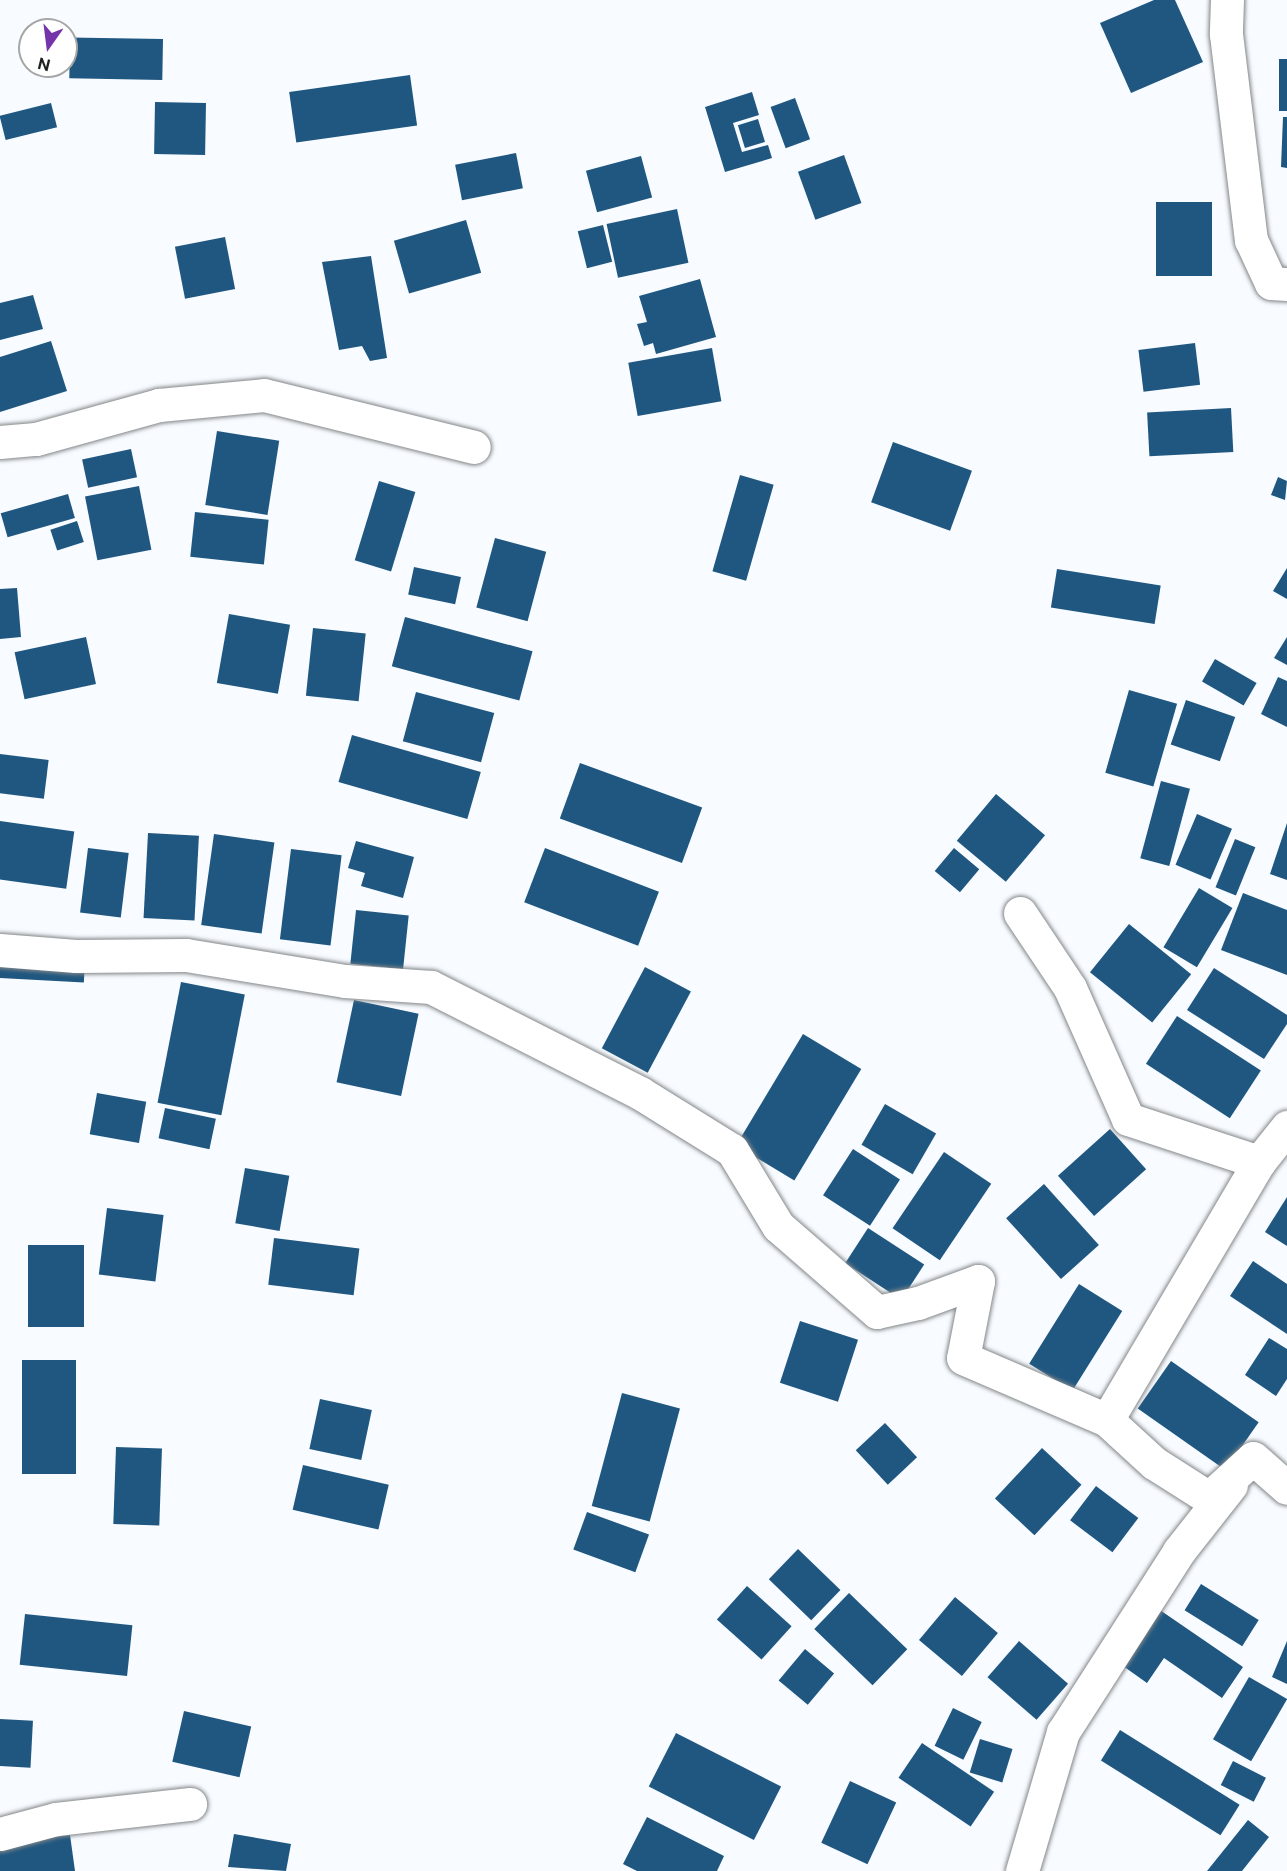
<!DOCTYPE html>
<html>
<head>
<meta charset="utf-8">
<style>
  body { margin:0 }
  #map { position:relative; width:1287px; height:1871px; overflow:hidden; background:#f8fbff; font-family:"Public Sans",sans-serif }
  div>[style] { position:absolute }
  .building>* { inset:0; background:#1f5780; transform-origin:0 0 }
  .roads { filter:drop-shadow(0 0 2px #838789) drop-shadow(0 0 2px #838789) }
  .minor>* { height:33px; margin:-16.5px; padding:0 16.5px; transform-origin:16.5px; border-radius:16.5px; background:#fff }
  span { translate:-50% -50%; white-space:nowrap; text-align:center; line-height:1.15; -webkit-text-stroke:6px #fff; paint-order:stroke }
  .north { position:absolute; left:18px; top:18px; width:60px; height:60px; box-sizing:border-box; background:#fff; border:2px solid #a5a6a6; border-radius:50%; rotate:194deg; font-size:16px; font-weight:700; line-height:24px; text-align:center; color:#1e2021 }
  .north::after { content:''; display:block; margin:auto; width:21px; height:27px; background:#7535aa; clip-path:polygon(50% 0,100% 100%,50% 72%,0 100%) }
</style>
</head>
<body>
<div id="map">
  <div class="building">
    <div style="clip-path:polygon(1154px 0,1175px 0,1203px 62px,1131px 93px,1100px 23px)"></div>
    <div style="left:163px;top:39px;width:41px;height:93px;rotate:91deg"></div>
    <div style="left:1279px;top:59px;width:8px;height:52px"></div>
    <div style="left:410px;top:75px;width:51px;height:122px;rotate:82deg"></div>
    <div style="clip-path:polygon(752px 92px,759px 115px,733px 123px,742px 152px,768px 145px,772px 158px,725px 172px,705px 107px)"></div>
    <div style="left:795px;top:98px;width:44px;height:26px;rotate:70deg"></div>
    <div style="left:51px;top:103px;width:25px;height:53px;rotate:76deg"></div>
    <div style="left:206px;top:103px;width:52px;height:51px;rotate:91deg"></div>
    <div style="clip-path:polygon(1283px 117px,1287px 117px,1287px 168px,1281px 167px)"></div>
    <div style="left:758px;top:119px;width:24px;height:21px;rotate:73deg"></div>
    <div style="left:516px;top:153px;width:36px;height:62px;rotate:79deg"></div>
    <div style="left:844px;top:155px;width:51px;height:49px;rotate:70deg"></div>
    <div style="left:641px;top:156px;width:43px;height:57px;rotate:75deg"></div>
    <div style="left:1156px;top:202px;width:56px;height:74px"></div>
    <div style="left:677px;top:209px;width:55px;height:72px;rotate:78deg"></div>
    <div style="left:466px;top:220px;width:55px;height:75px;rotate:74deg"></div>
    <div style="left:603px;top:225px;width:38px;height:26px;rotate:76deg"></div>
    <div style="left:225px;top:237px;width:53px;height:51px;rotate:79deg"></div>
    <div style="clip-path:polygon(371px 256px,387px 358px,370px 361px,362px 346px,339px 350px,322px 262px)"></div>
    <div style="clip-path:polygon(700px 279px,716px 337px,656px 354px,653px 343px,644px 346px,637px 324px,647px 322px,639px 296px)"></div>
    <div style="clip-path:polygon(33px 295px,43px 329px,0 340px,0 303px)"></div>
    <div style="clip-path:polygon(51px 341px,67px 391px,0 412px,0 357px)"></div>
    <div style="left:1195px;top:343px;width:42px;height:57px;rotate:83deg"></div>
    <div style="left:712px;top:348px;width:54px;height:85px;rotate:80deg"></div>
    <div style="left:1231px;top:408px;width:44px;height:84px;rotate:87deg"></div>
    <div style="left:217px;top:431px;width:63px;height:75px;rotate:9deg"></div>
    <div style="left:893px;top:442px;width:84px;height:64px;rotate:20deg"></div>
    <div style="left:131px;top:449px;width:29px;height:50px;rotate:78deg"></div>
    <div style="left:740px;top:475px;width:35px;height:100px;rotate:16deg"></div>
    <div style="clip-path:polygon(1278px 477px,1287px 481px,1285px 500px,1271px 495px)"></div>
    <div style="left:379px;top:481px;width:38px;height:83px;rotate:17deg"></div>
    <div style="left:139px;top:486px;width:65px;height:55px;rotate:79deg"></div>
    <div style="left:68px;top:494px;width:25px;height:70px;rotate:74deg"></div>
    <div style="left:195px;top:512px;width:74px;height:45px;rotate:6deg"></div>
    <div style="left:77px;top:521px;width:22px;height:28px;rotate:72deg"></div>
    <div style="left:495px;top:538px;width:53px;height:72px;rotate:15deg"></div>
    <div style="left:414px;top:567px;width:48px;height:28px;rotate:12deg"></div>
    <div style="clip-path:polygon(1287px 568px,1287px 599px,1273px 591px)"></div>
    <div style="left:1057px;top:569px;width:105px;height:39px;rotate:9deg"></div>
    <div style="clip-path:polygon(17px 588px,21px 637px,0 639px,0 589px)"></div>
    <div style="left:229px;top:614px;width:62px;height:70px;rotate:10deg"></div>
    <div style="left:405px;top:617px;width:132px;height:51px;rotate:15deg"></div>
    <div style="left:313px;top:628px;width:53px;height:68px;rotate:6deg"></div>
    <div style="left:86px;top:637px;width:48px;height:73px;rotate:78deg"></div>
    <div style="clip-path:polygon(1287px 637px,1287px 665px,1274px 658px)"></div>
    <div style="left:1215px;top:659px;width:48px;height:26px;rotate:30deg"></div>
    <div style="clip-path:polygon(1278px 677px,1287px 681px,1287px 727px,1261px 714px)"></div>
    <div style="left:1129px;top:690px;width:50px;height:86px;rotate:16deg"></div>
    <div style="left:416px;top:692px;width:81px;height:51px;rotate:15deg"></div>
    <div style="left:1186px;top:700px;width:52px;height:47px;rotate:19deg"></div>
    <div style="left:352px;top:735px;width:134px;height:49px;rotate:16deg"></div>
    <div style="left:0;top:754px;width:49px;height:39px;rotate:7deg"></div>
    <div style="left:580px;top:763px;width:130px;height:59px;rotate:20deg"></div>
    <div style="left:1161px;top:781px;width:30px;height:80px;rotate:15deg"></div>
    <div style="left:996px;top:794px;width:64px;height:61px;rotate:40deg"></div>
    <div style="left:1197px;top:814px;width:38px;height:55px;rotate:23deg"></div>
    <div style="left:0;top:821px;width:75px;height:58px;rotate:8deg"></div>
    <div style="clip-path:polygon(1287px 823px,1287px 880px,1270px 874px)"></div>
    <div style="left:148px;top:833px;width:51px;height:85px;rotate:3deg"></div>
    <div style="left:214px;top:834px;width:61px;height:92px;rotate:8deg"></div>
    <div style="left:1235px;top:839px;width:22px;height:52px;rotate:22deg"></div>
    <div style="clip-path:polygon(356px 841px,414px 857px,403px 898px,361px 886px,365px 873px,348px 868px)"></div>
    <div style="left:88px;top:848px;width:41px;height:65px;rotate:7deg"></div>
    <div style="left:545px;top:848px;width:122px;height:58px;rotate:21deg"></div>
    <div style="left:954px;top:848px;width:33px;height:30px;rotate:40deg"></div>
    <div style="left:291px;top:849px;width:51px;height:91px;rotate:7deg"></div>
    <div style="left:1199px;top:888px;width:39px;height:69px;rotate:31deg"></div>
    <div style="clip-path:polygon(1243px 893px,1287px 910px,1287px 975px,1221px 950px)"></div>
    <div style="left:356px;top:910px;width:53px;height:54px;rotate:6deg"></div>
    <div style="left:1129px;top:924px;width:80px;height:62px;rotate:39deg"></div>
    <div style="left:0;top:958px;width:85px;height:20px;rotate:3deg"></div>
    <div style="left:645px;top:967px;width:52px;height:92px;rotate:28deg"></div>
    <div style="clip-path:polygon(1214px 968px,1287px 1015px,1287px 1024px,1264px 1059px,1187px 1010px)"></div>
    <div style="left:181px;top:982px;width:65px;height:123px;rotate:11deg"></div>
    <div style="left:354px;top:1000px;width:66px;height:84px;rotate:12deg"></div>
    <div style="left:1177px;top:1016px;width:100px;height:57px;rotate:33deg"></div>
    <div style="left:803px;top:1034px;width:68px;height:130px;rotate:31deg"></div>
    <div style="left:97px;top:1093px;width:50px;height:42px;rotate:10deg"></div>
    <div style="left:885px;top:1104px;width:59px;height:47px;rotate:30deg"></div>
    <div style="left:165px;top:1108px;width:52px;height:31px;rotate:12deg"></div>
    <div style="left:1110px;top:1129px;width:54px;height:70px;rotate:48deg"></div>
    <div style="left:853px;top:1149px;width:56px;height:55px;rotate:33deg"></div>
    <div style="left:944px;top:1152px;width:57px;height:92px;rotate:34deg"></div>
    <div style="left:245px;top:1168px;width:45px;height:56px;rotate:10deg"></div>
    <div style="left:1044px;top:1184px;width:82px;height:51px;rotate:48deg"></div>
    <div style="clip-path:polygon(1287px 1197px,1287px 1246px,1265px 1232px)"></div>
    <div style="left:107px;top:1208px;width:57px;height:67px;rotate:7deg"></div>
    <div style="left:868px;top:1228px;width:67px;height:42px;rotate:33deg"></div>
    <div style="left:274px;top:1238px;width:86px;height:47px;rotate:7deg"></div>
    <div style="left:28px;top:1245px;width:56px;height:82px"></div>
    <div style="clip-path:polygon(1253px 1261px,1287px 1284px,1287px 1334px,1230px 1296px)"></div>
    <div style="left:1079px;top:1284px;width:51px;height:94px;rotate:32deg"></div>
    <div style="left:800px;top:1321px;width:61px;height:65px;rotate:18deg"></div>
    <div style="clip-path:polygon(1269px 1338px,1287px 1349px,1287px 1379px,1276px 1396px,1245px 1375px)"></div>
    <div style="left:22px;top:1360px;width:54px;height:114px"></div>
    <div style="left:1171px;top:1361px;width:107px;height:58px;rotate:35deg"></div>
    <div style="left:622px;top:1393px;width:60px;height:117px;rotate:15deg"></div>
    <div style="left:320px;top:1399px;width:53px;height:51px;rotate:12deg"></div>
    <div style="left:885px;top:1423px;width:47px;height:40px;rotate:47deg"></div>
    <div style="left:116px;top:1447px;width:46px;height:77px;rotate:2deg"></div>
    <div style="left:1042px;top:1448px;width:54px;height:69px;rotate:43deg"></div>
    <div style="left:303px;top:1465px;width:88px;height:46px;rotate:13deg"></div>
    <div style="left:1096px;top:1486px;width:53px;height:43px;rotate:37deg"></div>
    <div style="left:587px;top:1512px;width:66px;height:40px;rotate:20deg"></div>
    <div style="left:798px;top:1549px;width:59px;height:42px;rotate:44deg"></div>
    <div style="left:1201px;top:1584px;width:68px;height:31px;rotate:32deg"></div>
    <div style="left:747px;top:1586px;width:60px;height:45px;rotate:42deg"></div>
    <div style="left:849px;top:1593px;width:81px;height:50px;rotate:44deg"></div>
    <div style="left:955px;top:1597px;width:56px;height:56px;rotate:40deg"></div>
    <div style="clip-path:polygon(1154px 1606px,1243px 1667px,1222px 1698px,1164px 1658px,1147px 1683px,1116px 1661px)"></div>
    <div style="left:25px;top:1614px;width:108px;height:51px;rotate:6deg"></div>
    <div style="left:1019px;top:1641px;width:65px;height:48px;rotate:41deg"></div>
    <div style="clip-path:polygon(1287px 1641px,1287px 1684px,1272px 1677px)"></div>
    <div style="left:805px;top:1649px;width:38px;height:41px;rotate:40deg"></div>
    <div style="left:1249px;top:1677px;width:44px;height:72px;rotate:30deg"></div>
    <div style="left:953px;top:1708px;width:32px;height:42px;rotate:26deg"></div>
    <div style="left:184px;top:1711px;width:69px;height:52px;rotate:13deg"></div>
    <div style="left:0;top:1719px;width:33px;height:47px;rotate:3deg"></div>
    <div style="left:1120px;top:1730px;width:141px;height:36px;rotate:32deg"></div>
    <div style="left:676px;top:1733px;width:118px;height:60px;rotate:27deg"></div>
    <div style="left:980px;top:1739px;width:34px;height:35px;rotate:17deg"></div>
    <div style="left:922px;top:1743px;width:87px;height:42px;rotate:34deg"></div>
    <div style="left:1233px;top:1761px;width:37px;height:27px;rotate:27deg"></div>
    <div style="left:850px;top:1781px;width:51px;height:68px;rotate:25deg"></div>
    <div style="clip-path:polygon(647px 1817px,724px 1856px,717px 1871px,637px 1871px,623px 1864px)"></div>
    <div style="clip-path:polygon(1248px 1820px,1269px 1837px,1242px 1871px,1207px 1871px)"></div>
    <div style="clip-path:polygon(234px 1834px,291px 1844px,286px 1871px,228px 1867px)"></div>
    <div style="clip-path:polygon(70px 1835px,75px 1871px,0 1871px,0 1844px)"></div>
  </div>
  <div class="roads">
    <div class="minor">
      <div style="left:1227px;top:0;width:34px;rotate:92deg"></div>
      <div style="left:1226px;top:34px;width:208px;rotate:83.1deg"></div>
      <div style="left:1251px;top:240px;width:47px;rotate:65.1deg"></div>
      <div style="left:1271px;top:283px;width:16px;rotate:4deg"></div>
      <div style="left:0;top:442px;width:36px;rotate:-5deg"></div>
      <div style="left:36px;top:439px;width:128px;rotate:-15.5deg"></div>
      <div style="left:159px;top:405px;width:105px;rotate:-5.4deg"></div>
      <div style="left:264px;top:395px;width:216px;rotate:13.9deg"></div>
      <div style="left:1020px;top:913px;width:90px;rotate:56.3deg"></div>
      <div style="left:1070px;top:988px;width:143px;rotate:66.1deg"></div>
      <div style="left:1128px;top:1119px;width:138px;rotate:18.2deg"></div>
      <div style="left:0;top:950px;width:76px;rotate:4.5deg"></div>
      <div style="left:76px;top:956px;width:110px;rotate:-0.5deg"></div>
      <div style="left:186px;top:955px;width:161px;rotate:9.3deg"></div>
      <div style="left:345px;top:981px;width:86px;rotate:4deg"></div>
      <div style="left:431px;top:987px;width:234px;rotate:26.9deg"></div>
      <div style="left:640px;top:1093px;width:108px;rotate:31.8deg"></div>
      <div style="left:732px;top:1150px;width:89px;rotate:58.8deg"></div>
      <div style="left:778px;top:1226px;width:131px;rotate:41deg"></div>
      <div style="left:877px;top:1312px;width:42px;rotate:-12.4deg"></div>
      <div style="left:918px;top:1303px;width:64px;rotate:-20.1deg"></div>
      <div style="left:978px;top:1281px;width:78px;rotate:101deg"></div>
      <div style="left:963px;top:1358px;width:157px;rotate:23.3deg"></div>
      <div style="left:1107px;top:1420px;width:64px;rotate:42.5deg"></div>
      <div style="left:1154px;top:1463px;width:65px;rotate:32.5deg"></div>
      <div style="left:1209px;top:1498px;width:59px;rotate:-42.3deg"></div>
      <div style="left:1253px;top:1458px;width:45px;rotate:41.4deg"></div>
      <div style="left:1107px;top:1420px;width:299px;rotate:-59.5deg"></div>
      <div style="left:1259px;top:1162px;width:45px;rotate:-51.3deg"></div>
      <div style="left:0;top:1834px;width:58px;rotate:-15deg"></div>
      <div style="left:56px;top:1819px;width:135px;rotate:-6.4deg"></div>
      <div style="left:1022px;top:1871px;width:145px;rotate:-73.6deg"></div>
      <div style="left:1063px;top:1732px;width:215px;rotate:-57.3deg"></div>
      <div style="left:1179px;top:1551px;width:84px;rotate:-51.8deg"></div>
    </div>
  </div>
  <div class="north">N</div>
</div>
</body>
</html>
